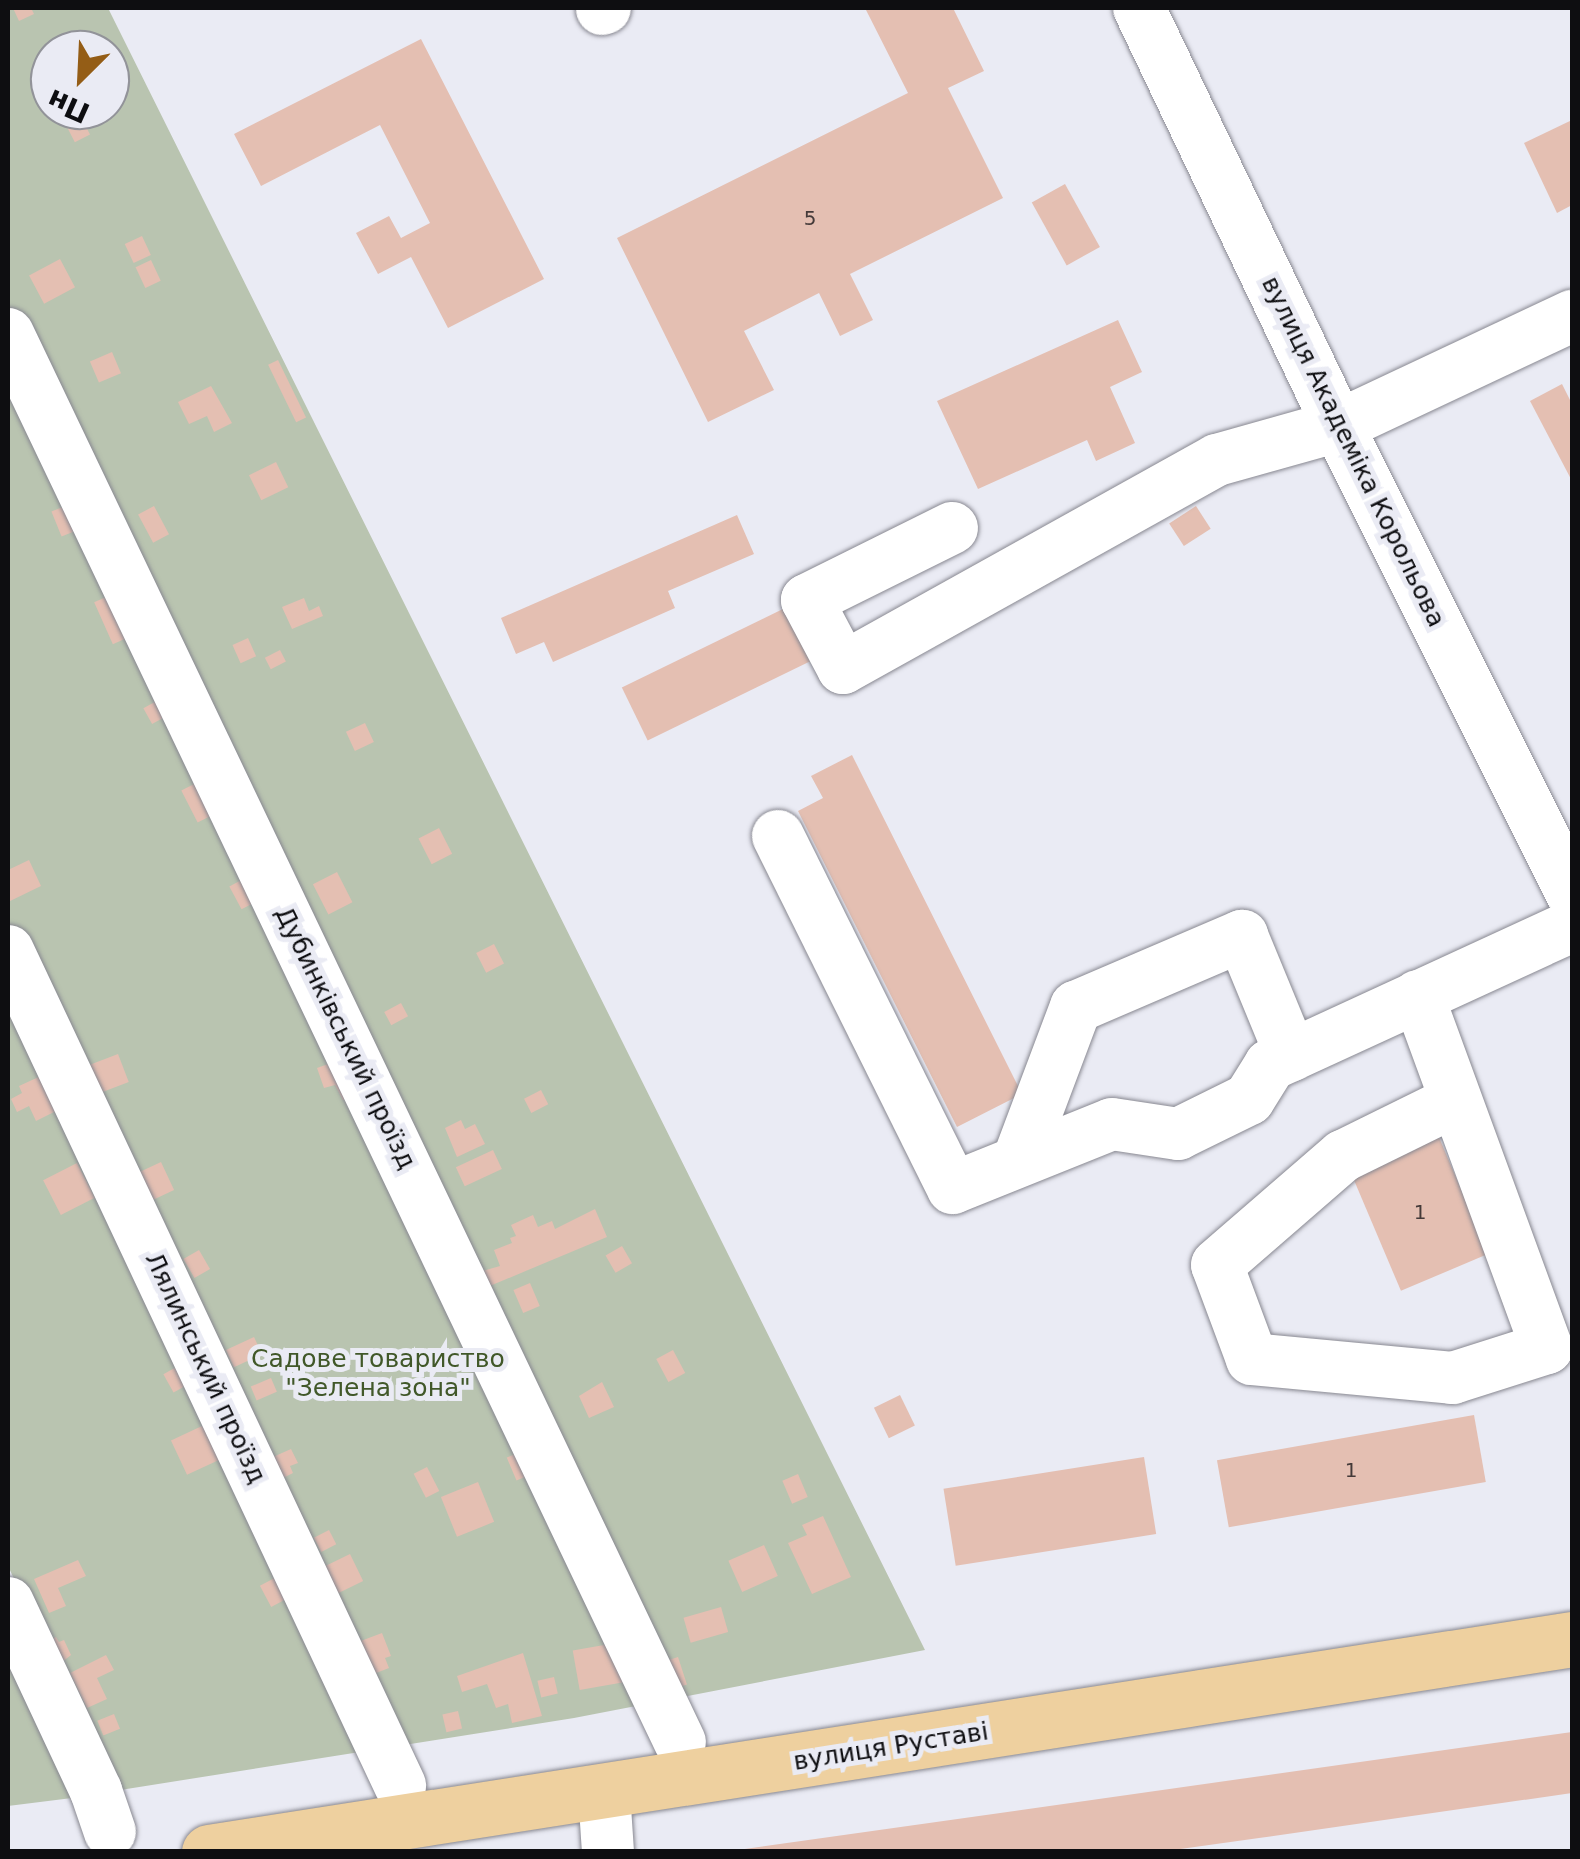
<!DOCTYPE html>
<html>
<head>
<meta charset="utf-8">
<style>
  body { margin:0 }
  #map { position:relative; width:1580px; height:1859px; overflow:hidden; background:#eaebf4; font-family:"DejaVu Sans",sans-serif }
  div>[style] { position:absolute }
  .green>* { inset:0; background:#b9c4b0 }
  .building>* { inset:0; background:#e4bfb2; transform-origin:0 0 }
  .roads { filter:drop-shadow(0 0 2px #888891) drop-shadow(0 0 2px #888891) }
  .minor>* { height:52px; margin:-26px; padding:0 26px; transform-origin:26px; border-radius:26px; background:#fff }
  .major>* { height:55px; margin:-27.5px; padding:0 27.5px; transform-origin:27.5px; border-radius:27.5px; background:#eed09f }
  span { translate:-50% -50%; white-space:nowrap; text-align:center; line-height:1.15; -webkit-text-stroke:10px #eaebf4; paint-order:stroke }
  .number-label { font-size:20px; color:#443a39 }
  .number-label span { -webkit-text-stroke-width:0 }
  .street-label { font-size:25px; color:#0e0e11 }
  .park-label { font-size:25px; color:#415829 }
  .frame { position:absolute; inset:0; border:10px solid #0e0e11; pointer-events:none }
  .north { position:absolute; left:30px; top:30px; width:100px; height:100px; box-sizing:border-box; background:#eaebf4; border:2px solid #929399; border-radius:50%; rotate:204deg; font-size:28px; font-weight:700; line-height:40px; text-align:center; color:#0e0e11 }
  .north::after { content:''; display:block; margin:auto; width:35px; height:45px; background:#945d16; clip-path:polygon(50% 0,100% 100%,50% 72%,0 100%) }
</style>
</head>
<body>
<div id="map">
  <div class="green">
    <div style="clip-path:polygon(evenodd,8px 8px,108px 8px,925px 1650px,574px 1718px,114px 1791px,8px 1566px,8px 8px,50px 50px,110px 50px,110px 110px,50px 110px,50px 50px)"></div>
    <div style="clip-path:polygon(8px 1645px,80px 1797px,8px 1806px)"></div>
  </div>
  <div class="building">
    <div style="clip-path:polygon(13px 8px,31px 8px,34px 14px,19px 21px)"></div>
    <div style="clip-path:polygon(865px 8px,953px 8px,984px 71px,948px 88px,1003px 198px,850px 274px,873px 320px,840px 336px,819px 293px,744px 331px,774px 390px,708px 422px,617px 238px,908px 93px)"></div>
    <div style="clip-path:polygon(421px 39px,544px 279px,448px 328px,411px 257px,378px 274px,356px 233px,389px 216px,401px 238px,430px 223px,380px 125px,261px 186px,234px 134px)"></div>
    <div style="left:80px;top:115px;width:22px;height:17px;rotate:63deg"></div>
    <div style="clip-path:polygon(1572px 120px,1572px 205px,1557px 213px,1524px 143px)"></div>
    <div style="left:1065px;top:184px;width:72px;height:38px;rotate:61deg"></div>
    <div style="left:142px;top:236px;width:21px;height:19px;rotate:65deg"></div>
    <div style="left:60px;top:259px;width:32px;height:35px;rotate:62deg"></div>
    <div style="left:151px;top:260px;width:23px;height:17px;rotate:65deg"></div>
    <div style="clip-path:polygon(1118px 320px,1142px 372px,1110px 387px,1135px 443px,1096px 461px,1087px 440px,978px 489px,937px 401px)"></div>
    <div style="left:112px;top:352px;width:23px;height:24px;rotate:67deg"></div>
    <div style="left:278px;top:360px;width:64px;height:11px;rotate:64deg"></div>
    <div style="clip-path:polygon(1562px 384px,1572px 404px,1572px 481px,1530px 401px)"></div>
    <div style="clip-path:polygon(211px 386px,232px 423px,214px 432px,207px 416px,189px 424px,178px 402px)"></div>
    <div style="left:276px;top:462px;width:28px;height:30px;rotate:64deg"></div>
    <div style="left:70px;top:504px;width:27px;height:20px;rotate:68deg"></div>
    <div style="left:154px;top:506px;width:32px;height:18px;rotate:62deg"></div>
    <div style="left:1196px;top:506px;width:27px;height:32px;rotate:57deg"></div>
    <div style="clip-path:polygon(737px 515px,754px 554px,668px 591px,675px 608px,553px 662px,544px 642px,516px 654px,501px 618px)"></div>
    <div style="left:117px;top:592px;width:46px;height:25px;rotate:66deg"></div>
    <div style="clip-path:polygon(304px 598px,309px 611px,319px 606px,323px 616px,292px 629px,282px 607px)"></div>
    <div style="left:789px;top:606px;width:59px;height:186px;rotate:64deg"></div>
    <div style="left:248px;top:638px;width:20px;height:17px;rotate:66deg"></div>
    <div style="left:280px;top:650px;width:13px;height:17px;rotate:63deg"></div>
    <div style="left:160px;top:699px;width:18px;height:19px;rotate:61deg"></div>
    <div style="left:365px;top:723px;width:21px;height:21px;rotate:65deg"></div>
    <div style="clip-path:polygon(852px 755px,1022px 1094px,957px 1127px,798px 811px,823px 798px,811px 776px)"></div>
    <div style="left:200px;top:781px;width:36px;height:21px;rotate:63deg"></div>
    <div style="left:439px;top:828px;width:29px;height:23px;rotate:63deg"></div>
    <div style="clip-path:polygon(29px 860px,41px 886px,8px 902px,8px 870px)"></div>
    <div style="left:337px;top:872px;width:34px;height:27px;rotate:63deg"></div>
    <div style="left:247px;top:877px;width:26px;height:20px;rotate:62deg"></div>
    <div style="left:494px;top:944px;width:22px;height:20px;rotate:63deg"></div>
    <div style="left:401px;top:1003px;width:15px;height:19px;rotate:62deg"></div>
    <div style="left:118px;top:1054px;width:30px;height:35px;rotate:69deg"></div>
    <div style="clip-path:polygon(328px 1064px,352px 1097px,343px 1100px,335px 1085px,324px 1088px,317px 1068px)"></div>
    <div style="clip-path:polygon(43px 1075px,60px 1109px,36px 1121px,29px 1106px,17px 1112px,11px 1099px,22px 1093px,19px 1086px)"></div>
    <div style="left:541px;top:1090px;width:16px;height:19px;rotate:63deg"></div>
    <div style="clip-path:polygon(461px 1120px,465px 1129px,475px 1124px,485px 1144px,457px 1157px,445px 1128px)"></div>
    <div style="left:1438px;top:1135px;width:129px;height:95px;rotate:67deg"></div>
    <div style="left:493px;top:1150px;width:21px;height:41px;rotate:65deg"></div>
    <div style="left:161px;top:1162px;width:31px;height:26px;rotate:65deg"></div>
    <div style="left:77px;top:1163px;width:39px;height:38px;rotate:63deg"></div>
    <div style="clip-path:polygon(595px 1209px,607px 1237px,485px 1288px,479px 1272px,500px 1266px,494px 1250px,512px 1243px,510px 1238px,516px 1236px,511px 1225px,533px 1215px,538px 1227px,552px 1221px,555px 1229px)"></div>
    <div style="left:622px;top:1246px;width:20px;height:19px;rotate:60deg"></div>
    <div style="left:199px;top:1250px;width:22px;height:18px;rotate:60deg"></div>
    <div style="left:530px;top:1283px;width:25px;height:18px;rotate:67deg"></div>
    <div style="left:254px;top:1337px;width:19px;height:31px;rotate:65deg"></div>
    <div style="left:673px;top:1350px;width:26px;height:19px;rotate:62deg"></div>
    <div style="left:180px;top:1365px;width:21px;height:19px;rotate:61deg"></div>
    <div style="left:271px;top:1378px;width:15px;height:22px;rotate:67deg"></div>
    <div style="clip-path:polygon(602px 1382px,614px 1407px,589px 1418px,579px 1396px)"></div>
    <div style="left:900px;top:1395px;width:34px;height:29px;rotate:64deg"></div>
    <div style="left:1474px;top:1415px;width:68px;height:261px;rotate:80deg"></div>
    <div style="left:219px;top:1418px;width:38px;height:53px;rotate:65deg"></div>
    <div style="clip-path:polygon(291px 1449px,298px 1463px,290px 1466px,293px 1473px,283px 1478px,273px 1457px)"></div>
    <div style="left:527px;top:1449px;width:25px;height:22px;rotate:67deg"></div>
    <div style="left:1144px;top:1457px;width:78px;height:203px;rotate:81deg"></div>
    <div style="left:427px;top:1467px;width:27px;height:15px;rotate:63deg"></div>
    <div style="left:798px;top:1474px;width:25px;height:17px;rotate:67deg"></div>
    <div style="left:478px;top:1482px;width:43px;height:40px;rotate:68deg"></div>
    <div style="clip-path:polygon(823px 1516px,851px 1577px,812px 1594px,788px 1543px,807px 1535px,802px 1525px)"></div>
    <div style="left:329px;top:1530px;width:16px;height:17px;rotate:63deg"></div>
    <div style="left:764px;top:1545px;width:34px;height:39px;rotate:66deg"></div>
    <div style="left:350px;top:1554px;width:30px;height:37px;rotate:64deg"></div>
    <div style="clip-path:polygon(78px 1560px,86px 1576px,58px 1588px,66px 1606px,49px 1613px,34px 1579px)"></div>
    <div style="left:282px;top:1574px;width:24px;height:25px;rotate:62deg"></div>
    <div style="left:721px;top:1607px;width:26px;height:39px;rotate:74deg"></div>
    <div style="clip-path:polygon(382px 1633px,391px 1656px,385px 1658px,389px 1668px,371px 1675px,358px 1642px)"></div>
    <div style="clip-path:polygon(56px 1637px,59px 1642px,64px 1640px,71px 1655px,56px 1667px,45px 1642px)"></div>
    <div style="left:621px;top:1642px;width:40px;height:49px;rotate:80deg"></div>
    <div style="clip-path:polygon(523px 1653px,542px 1716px,512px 1723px,508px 1704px,496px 1708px,487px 1684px,462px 1692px,457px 1676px)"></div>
    <div style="clip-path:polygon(106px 1655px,114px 1670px,97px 1678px,107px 1699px,87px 1708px,70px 1673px)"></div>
    <div style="left:678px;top:1657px;width:29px;height:18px;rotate:72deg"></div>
    <div style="left:554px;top:1677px;width:17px;height:17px;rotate:77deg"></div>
    <div style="left:458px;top:1711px;width:18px;height:16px;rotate:77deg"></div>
    <div style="left:114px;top:1714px;width:16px;height:18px;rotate:68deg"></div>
    <div style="clip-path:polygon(1572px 1732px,1572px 1793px,1259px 1838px,1159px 1852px,724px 1852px)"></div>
  </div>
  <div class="roads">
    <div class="minor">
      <div style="left:1139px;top:8px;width:463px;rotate:64.5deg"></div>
      <div style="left:1338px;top:426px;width:523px;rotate:63.43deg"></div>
      <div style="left:602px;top:9px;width:3px;rotate:-18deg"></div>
      <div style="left:8px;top:334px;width:1560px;rotate:64.49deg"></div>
      <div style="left:952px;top:528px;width:162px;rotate:153.6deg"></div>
      <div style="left:807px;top:600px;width:77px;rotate:62.1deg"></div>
      <div style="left:843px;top:668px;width:428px;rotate:-29.1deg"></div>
      <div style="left:1217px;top:460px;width:126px;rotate:-15.7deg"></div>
      <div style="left:1338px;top:426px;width:259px;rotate:-25.2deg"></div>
      <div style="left:778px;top:836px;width:393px;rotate:63.6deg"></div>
      <div style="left:953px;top:1188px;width:171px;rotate:-21.9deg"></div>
      <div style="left:1112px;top:1124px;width:67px;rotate:8.6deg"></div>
      <div style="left:1178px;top:1134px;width:79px;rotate:-26.2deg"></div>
      <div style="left:1249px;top:1099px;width:40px;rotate:-58deg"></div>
      <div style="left:1270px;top:1065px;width:332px;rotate:-24.7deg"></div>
      <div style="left:8px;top:951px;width:922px;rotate:64.83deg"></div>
      <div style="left:1418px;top:996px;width:375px;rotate:69.9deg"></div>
      <div style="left:1547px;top:1348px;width:99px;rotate:162.3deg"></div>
      <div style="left:1453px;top:1378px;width:202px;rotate:-174.6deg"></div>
      <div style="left:1252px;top:1359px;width:100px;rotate:-110.4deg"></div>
      <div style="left:1217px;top:1265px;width:167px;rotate:-40.9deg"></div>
      <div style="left:1343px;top:1156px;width:125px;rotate:-26.2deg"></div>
      <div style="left:1018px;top:1161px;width:165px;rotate:-69.4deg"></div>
      <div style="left:1076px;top:1007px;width:181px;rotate:-23.2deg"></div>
      <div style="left:1242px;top:936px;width:129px;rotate:67.6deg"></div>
      <div style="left:8px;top:1603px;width:208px;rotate:64.9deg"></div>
      <div style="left:96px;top:1791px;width:43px;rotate:71.1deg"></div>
      <div style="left:604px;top:1792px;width:60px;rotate:86.2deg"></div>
    </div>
    <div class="major">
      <div style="left:209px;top:1852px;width:1380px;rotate:-8.88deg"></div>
    </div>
  </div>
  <div class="number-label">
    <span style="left:810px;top:218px">5</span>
    <span style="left:1420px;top:1212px">1</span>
    <span style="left:1351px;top:1470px">1</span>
  </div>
  <div class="street-label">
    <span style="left:1353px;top:452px;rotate:64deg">вулиця Академіка Корольова</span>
    <span style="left:345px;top:1038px;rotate:64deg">Дубинківський проїзд</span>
    <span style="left:205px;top:1368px;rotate:65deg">Лялинський проїзд</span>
    <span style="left:891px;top:1747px;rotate:-9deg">вулиця Руставі</span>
  </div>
  <div class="park-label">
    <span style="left:378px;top:1374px">Садове товариство<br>"Зелена зона"</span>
  </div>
  <div class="frame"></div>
  <div class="north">Пн</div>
</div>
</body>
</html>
